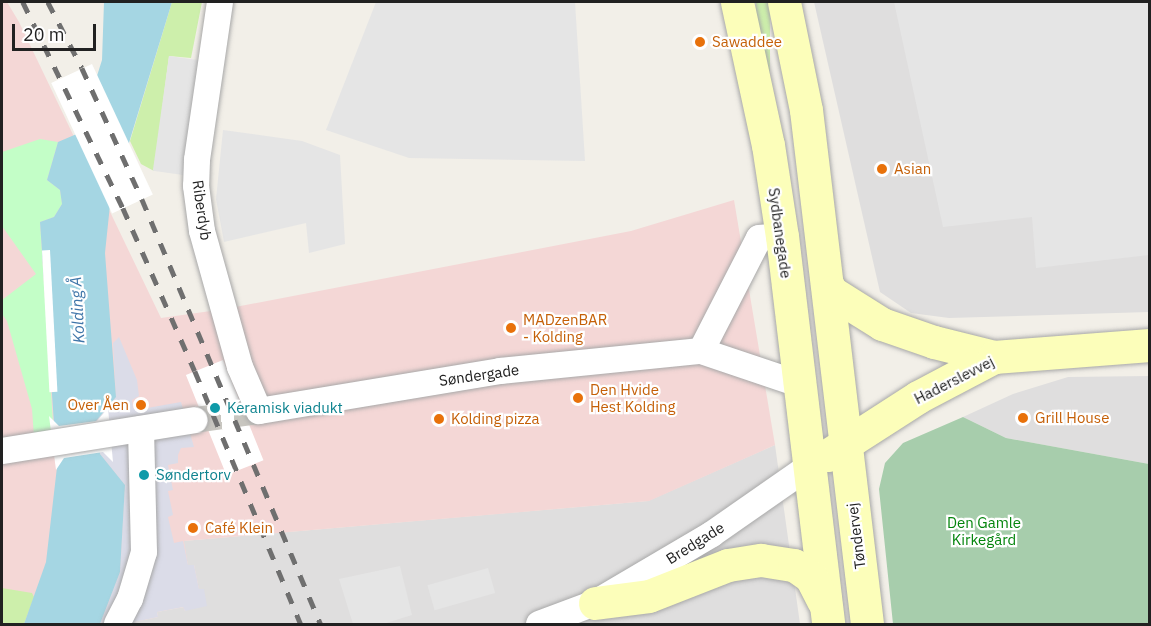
<!DOCTYPE html>
<html>
<head>
<meta charset="utf-8">
<style>
  body { margin:0 }
  #map { position:relative; width:1151px; height:626px; overflow:hidden; background:#f2efe8; font-family:"IBM Plex Sans",sans-serif }
  div>[style] { position:absolute }
  .residential>* { inset:0; background:#dfdede }
  .commercial>* { inset:0; background:#f4d7d6 }
  .grass>* { inset:0; background:#cdefab; transform-origin:0 0 }
  .cemetery>* { inset:0; background:#a7cdac }
  .park>* { inset:0; background:#c3fec7 }
  .parking>* { inset:0; background:#e5e5e5; transform-origin:0 0 }
  .plaza>* { inset:0; background:#dbdce8 }
  .water>* { inset:0; background:#a5d6e3 }
  .pier>* { inset:0; background:#fff; transform-origin:0 0 }
  .street-tunnel>* { height:26px; margin-top:-13px; transform-origin:0; background:repeating-linear-gradient(90deg,#c8c6c0 0 26px,transparent 0 39px) }
  .roads { filter:drop-shadow(0 0 2px #a8a8a8) drop-shadow(0 0 2px #a8a8a8) }
  .street>* { height:26px; margin:-13px; padding:0 13px; transform-origin:13px; border-radius:13px; background:#fff }
  .secondary>* { height:33px; margin:-16.5px; padding:0 16.5px; transform-origin:16.5px; border-radius:16.5px; background:#fcfeba }
  .rail>* { height:4.5px; margin-top:-2.25px; transform-origin:0; background:repeating-linear-gradient(90deg,#6f6f6f 0 12px,transparent 0 24px) }
  .dots>* { width:16px; height:16px; translate:-50% -50%; box-sizing:border-box; border:3px solid #fff; border-radius:50% }
  span { translate:-50% -50%; white-space:nowrap; text-align:center; line-height:1.15; -webkit-text-stroke:4.5px #fff; paint-order:stroke }
  .food-label { font-size:15px; color:#c56008 }
  .left { translate:0 -50%; text-align:left }
  .right { translate:-100% -50%; text-align:right }
  .street-label { font-size:15px; color:#212121 }
  .culture-label { font-size:15px; color:#0d838f }
  .park-label { font-size:15px; color:#04850d }
  .water-label { font-size:16px; color:#4076a9; font-style:italic }
  .frame { position:absolute; inset:0; border:3px solid #212121; pointer-events:none }
  .scale { position:absolute; left:12px; top:24px; width:84px; height:27px; box-sizing:border-box; border:3px solid #212121; border-top:0; padding-left:8px; font-size:18px; line-height:21px; white-space:nowrap; color:#212121; -webkit-text-stroke:4px #fff; paint-order:stroke }
</style>
</head>
<body>
<div id="map">
  <div class="residential">
    <div style="clip-path:polygon(814px 2px,1149px 2px,1149px 312px,949px 318px,911px 313px,880px 292px)"></div>
    <div style="clip-path:polygon(1149px 376px,1149px 464px,1006px 438px,963px 417px,1013px 394px,1068px 377px)"></div>
    <div style="clip-path:polygon(775px 445px,800px 624px,134px 624px,133px 622px,158px 617px,157px 612px,184px 607px,185px 611px,199px 590px,194px 565px,188px 566px,183px 541px,648px 501px)"></div>
  </div>
  <div class="commercial">
    <div style="clip-path:polygon(2px 2px,7px 2px,19px 22px,161px 318px,225px 309px,631px 231px,734px 200px,775px 445px,649px 501px,184px 541px,188px 565px,194px 565px,199px 589px,204px 589px,185px 611px,183px 607px,157px 612px,158px 617px,134px 622px,134px 624px,2px 624px)"></div>
  </div>
  <div class="grass">
    <div style="clip-path:polygon(172px 2px,202px 2px,191px 58px,169px 56px,154px 171px,141px 164px,130px 141px)"></div>
    <div style="left:756px;top:2px;width:14px;height:139px"></div>
    <div style="clip-path:polygon(2px 588px,32px 593px,34px 597px,24px 624px,2px 624px)"></div>
  </div>
  <div class="cemetery">
    <div style="clip-path:polygon(963px 417px,1006px 438px,1149px 464px,1149px 624px,893px 624px,879px 489px,885px 463px,903px 443px)"></div>
  </div>
  <div class="park">
    <div style="clip-path:polygon(40px 139px,58px 142px,47px 180px,60px 190px,62px 204px,54px 217px,40px 222px,54px 438px,34px 437px,32px 409px,7px 321px,2px 314px,2px 300px,36px 274px,2px 226px,2px 152px)"></div>
  </div>
  <div class="parking">
    <div style="clip-path:polygon(376px 2px,575px 2px,585px 161px,409px 158px,326px 130px)"></div>
    <div style="clip-path:polygon(894px 2px,1149px 2px,1149px 255px,1036px 268px,1032px 217px,943px 227px)"></div>
    <div style="left:169px;top:56px;width:34px;height:116px;rotate:8deg"></div>
    <div style="clip-path:polygon(223px 130px,302px 141px,340px 155px,345px 244px,309px 253px,306px 223px,224px 242px,216px 199px)"></div>
    <div style="clip-path:polygon(400px 566px,412px 615px,383px 624px,353px 624px,339px 579px)"></div>
    <div style="left:488px;top:568px;width:26px;height:63px;rotate:74deg"></div>
  </div>
  <div class="plaza">
    <div style="clip-path:polygon(119px 337px,137px 380px,139px 396px,132px 400px,133px 408px,136px 410px,181px 402px,194px 447px,181px 448px,178px 455px,178px 463px,168px 465px,173px 490px,168px 491px,173px 515px,168px 517px,174px 543px,183px 541px,188px 565px,194px 565px,199px 589px,204px 589px,207px 606px,185px 611px,183px 607px,157px 612px,158px 617px,134px 622px,134px 624px,100px 624px,120px 572px,125px 485px,100px 454px,96px 421px,116px 397px,113px 343px)"></div>
  </div>
  <div class="water">
    <div style="clip-path:polygon(104px 2px,172px 2px,110px 205px,105px 253px,116px 397px,96px 421px,100px 454px,125px 485px,120px 572px,100px 624px,24px 624px,46px 562px,57px 467px,40px 222px,54px 217px,62px 204px,60px 190px,47px 180px,58px 142px,79px 133px,102px 60px)"></div>
  </div>
  <div class="pier">
    <div style="left:92px;top:64px;width:144px;height:45px;rotate:65deg"></div>
    <div style="left:50px;top:250px;width:142px;height:8px;rotate:87deg"></div>
    <div style="left:223px;top:360px;width:108px;height:40px;rotate:68deg"></div>
    <div style="clip-path:polygon(108px 408px,113px 462px,103px 452px,64px 458px,56px 470px,49px 416px,59px 426px,97px 421px)"></div>
  </div>
  <div class="street-tunnel">
    <div style="left:195px;top:420px;width:65px;rotate:-8deg"></div>
  </div>
  <div class="roads">
    <div class="street">
      <div style="left:220px;top:2px;width:160px;rotate:98.3deg"></div>
      <div style="left:197px;top:160px;width:26px;rotate:92deg"></div>
      <div style="left:196px;top:186px;width:45px;rotate:82.4deg"></div>
      <div style="left:202px;top:231px;width:141px;rotate:74.4deg"></div>
      <div style="left:240px;top:367px;width:48px;rotate:66.6deg"></div>
      <div style="left:259px;top:411px;width:244px;rotate:-9.4deg"></div>
      <div style="left:500px;top:371px;width:202px;rotate:-5.7deg"></div>
      <div style="left:701px;top:351px;width:103px;rotate:18.6deg"></div>
      <div style="left:701px;top:351px;width:127px;rotate:-62.8deg"></div>
      <div style="left:759px;top:238px;width:23px;rotate:-5deg"></div>
      <div style="left:2px;top:451px;width:195px;rotate:-9.1deg"></div>
      <div style="left:117px;top:624px;width:28px;rotate:-63deg"></div>
      <div style="left:130px;top:599px;width:49px;rotate:-73.4deg"></div>
      <div style="left:144px;top:552px;width:123px;rotate:-91.4deg"></div>
      <div style="left:539px;top:624px;width:60px;rotate:-20.6deg"></div>
      <div style="left:595px;top:603px;width:136px;rotate:-30.5deg"></div>
      <div style="left:712px;top:534px;width:117px;rotate:-34.9deg"></div>
    </div>
    <div class="secondary">
      <div style="left:737px;top:2px;width:146px;rotate:77.8deg"></div>
      <div style="left:768px;top:145px;width:92px;rotate:81.3deg"></div>
      <div style="left:782px;top:236px;width:391px;rotate:83.2deg"></div>
      <div style="left:784px;top:2px;width:110px;rotate:78.5deg"></div>
      <div style="left:806px;top:110px;width:518px;rotate:83.23deg"></div>
      <div style="left:827px;top:284px;width:9px;rotate:63deg"></div>
      <div style="left:831px;top:292px;width:60px;rotate:32.1deg"></div>
      <div style="left:882px;top:324px;width:55px;rotate:19.1deg"></div>
      <div style="left:934px;top:342px;width:62px;rotate:14deg"></div>
      <div style="left:828px;top:455px;width:107px;rotate:-32.8deg"></div>
      <div style="left:918px;top:397px;width:86px;rotate:-27.8deg"></div>
      <div style="left:994px;top:357px;width:156px;rotate:-4.4deg"></div>
      <div style="left:595px;top:603px;width:54px;rotate:-7.4deg"></div>
      <div style="left:649px;top:596px;width:85px;rotate:-21.4deg"></div>
      <div style="left:728px;top:565px;width:33px;rotate:-9deg"></div>
      <div style="left:761px;top:560px;width:33px;rotate:9deg"></div>
      <div style="left:794px;top:565px;width:21px;rotate:35deg"></div>
      <div style="left:811px;top:577px;width:27px;rotate:63deg"></div>
    </div>
  </div>
  <div class="rail">
    <div style="left:23px;top:2px;width:229px;rotate:64.1deg"></div>
    <div style="left:123px;top:208px;width:178px;rotate:66.2deg"></div>
    <div style="left:195px;top:371px;width:274px;rotate:67.3deg"></div>
    <div style="left:48px;top:2px;width:74px;rotate:62.7deg"></div>
    <div style="left:82px;top:68px;width:144px;rotate:65.4deg"></div>
    <div style="left:142px;top:199px;width:461px;rotate:67.2deg"></div>
  </div>
  <div class="dots">
    <div style="left:700px;top:42px;background:#e8710a"></div>
    <div style="left:882px;top:169px;background:#e8710a"></div>
    <div style="left:511px;top:328px;background:#e8710a"></div>
    <div style="left:578px;top:398px;background:#e8710a"></div>
    <div style="left:141px;top:405px;background:#e8710a"></div>
    <div style="left:215px;top:408px;background:#0f9aa8"></div>
    <div style="left:1023px;top:418px;background:#e8710a"></div>
    <div style="left:439px;top:419px;background:#e8710a"></div>
    <div style="left:144px;top:475px;background:#0f9aa8"></div>
    <div style="left:193px;top:528px;background:#e8710a"></div>
  </div>
  <div class="food-label">
    <span class="left" style="left:712px;top:42px">Sawaddee</span>
    <span class="left" style="left:894px;top:169px">Asian</span>
    <span class="left" style="left:523px;top:328px">MADzenBAR<br>- Kolding</span>
    <span class="left" style="left:590px;top:398px">Den Hvide<br>Hest Kolding</span>
    <span class="right" style="left:129px;top:405px">Over Åen</span>
    <span class="left" style="left:1035px;top:418px">Grill House</span>
    <span class="left" style="left:451px;top:419px">Kolding pizza</span>
    <span class="left" style="left:205px;top:528px">Café Klein</span>
  </div>
  <div class="street-label">
    <span style="left:202px;top:210px;rotate:82deg">Riberdyb</span>
    <span style="left:780px;top:233px;rotate:82deg">Sydbanegade</span>
    <span style="left:479px;top:375px;rotate:-8deg">Søndergade</span>
    <span style="left:954px;top:380px;rotate:-27deg">Haderslevvej</span>
    <span style="left:856px;top:536px;rotate:-97deg">Tøndervej</span>
    <span style="left:695px;top:543px;rotate:-32deg">Bredgade</span>
  </div>
  <div class="culture-label">
    <span class="left" style="left:227px;top:408px">Keramisk viadukt</span>
    <span class="left" style="left:156px;top:475px">Søndertorv</span>
  </div>
  <div class="park-label">
    <span style="left:984px;top:531px">Den Gamle<br>Kirkegård</span>
  </div>
  <div class="water-label">
    <span style="left:77px;top:310px;rotate:-93deg">Kolding Å</span>
  </div>
  <div class="frame"></div>
  <div class="scale">20 m</div>
</div>
</body>
</html>
